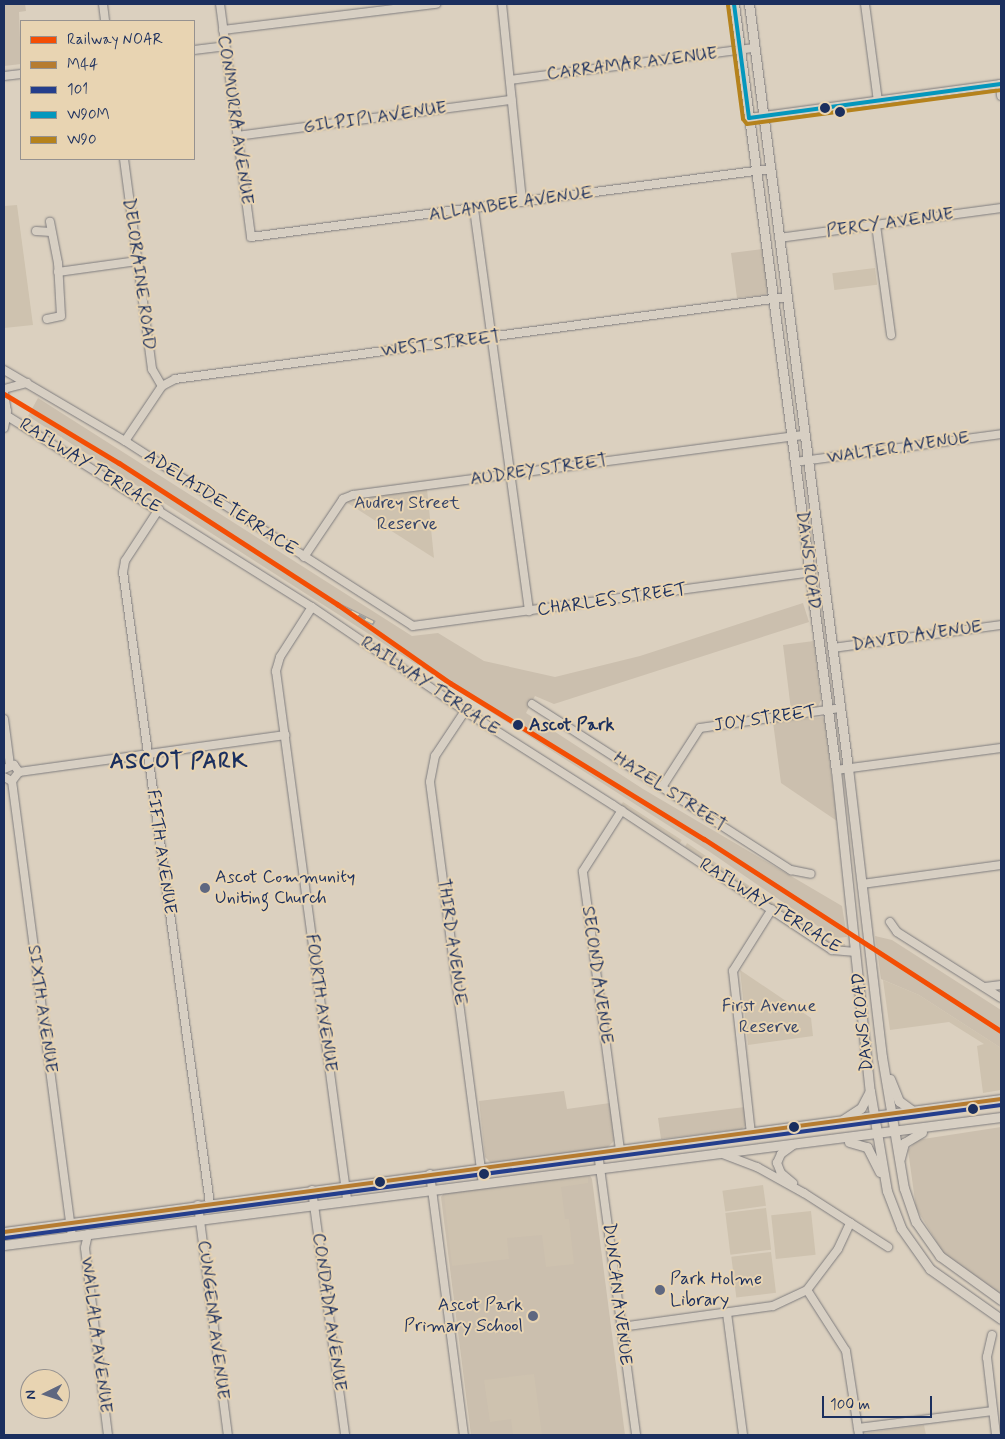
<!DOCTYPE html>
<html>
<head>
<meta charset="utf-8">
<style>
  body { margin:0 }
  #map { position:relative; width:1005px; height:1439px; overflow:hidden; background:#dbd0bf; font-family:Mynerve,sans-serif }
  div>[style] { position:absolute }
  .built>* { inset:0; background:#cbbfae }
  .green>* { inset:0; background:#cec2af; transform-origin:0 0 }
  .roads { filter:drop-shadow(0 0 1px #7e7c7e) drop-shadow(0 0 1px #7e7c7e) }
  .minor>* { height:8px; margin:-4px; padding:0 4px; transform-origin:4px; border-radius:4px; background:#d7cfc3 }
  .major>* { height:9px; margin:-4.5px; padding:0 4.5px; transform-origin:4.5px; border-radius:4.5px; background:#d7cfc3 }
  .rail>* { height:4.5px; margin-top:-2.25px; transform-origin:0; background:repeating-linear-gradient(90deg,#e8d4b2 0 8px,#9f9c99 0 16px); box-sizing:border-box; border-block:1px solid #9f9c99 }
  .bus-1>* { height:4px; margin:-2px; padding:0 2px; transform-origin:2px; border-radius:2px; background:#b67c31 }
  .bus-2>* { height:4px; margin:-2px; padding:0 2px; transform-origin:2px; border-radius:2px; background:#243e8c }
  .bus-3>* { height:4px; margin:-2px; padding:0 2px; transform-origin:2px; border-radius:2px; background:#0497bd }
  .bus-4>* { height:4px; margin:-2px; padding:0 2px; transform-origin:2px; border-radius:2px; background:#b5821c }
  .rail-1>* { height:5px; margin:-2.5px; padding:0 2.5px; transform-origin:2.5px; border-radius:2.5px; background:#f34e05 }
  .dots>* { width:14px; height:14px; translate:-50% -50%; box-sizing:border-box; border:2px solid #e8d4b2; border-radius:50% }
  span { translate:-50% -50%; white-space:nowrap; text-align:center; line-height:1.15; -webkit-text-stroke:4px #e8d4b2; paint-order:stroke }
  .street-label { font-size:18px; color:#1b2f5e }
  .park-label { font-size:18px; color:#354469 }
  .stop-label { font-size:18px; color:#1b2f5e; font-weight:700 }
  .left { translate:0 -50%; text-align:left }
  .poi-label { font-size:18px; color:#1b2f5e }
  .right { translate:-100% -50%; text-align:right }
  .district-label { font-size:22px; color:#1b2f5e; font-weight:700; letter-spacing:1px }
  .frame { position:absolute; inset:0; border:5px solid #1b2f5e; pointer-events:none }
  .legend { position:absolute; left:20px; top:20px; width:175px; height:140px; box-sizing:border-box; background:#e8d4b2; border:1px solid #969290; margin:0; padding:6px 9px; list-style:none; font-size:15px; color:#1b2f5e }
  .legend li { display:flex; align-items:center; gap:10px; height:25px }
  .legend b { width:25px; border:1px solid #969290 }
  .north { position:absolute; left:20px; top:1369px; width:50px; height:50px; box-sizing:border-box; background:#e8d4b2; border:1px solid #969290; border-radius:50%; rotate:266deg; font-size:14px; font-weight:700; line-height:20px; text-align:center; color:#1b2f5e }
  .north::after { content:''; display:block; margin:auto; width:18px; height:22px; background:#5e6780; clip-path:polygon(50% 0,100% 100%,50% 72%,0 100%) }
  .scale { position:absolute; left:822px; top:1396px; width:110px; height:22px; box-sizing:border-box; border:2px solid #1b2f5e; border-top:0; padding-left:6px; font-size:15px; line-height:18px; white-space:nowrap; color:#1b2f5e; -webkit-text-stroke:4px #e8d4b2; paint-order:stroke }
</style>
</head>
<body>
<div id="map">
  <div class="built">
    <div style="clip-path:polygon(4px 4px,25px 4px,26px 11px,19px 12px,21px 64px,4px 66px)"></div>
    <div style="clip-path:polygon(763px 249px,768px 290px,766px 295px,737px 298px,731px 253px)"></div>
    <div style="clip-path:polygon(38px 398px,412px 636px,438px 633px,484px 661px,555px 677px,640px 656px,803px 603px,809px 622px,554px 704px,535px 696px,526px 713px,643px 789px,842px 906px,847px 937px,835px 938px,710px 852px,28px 416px)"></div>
    <div style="clip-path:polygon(814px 641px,821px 700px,818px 707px,791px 710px,783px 645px)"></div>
    <div style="clip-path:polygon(823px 717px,825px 721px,837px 821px,781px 783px,773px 722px)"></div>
    <div style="clip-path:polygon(875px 936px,892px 940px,1001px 1010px,1001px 1048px,919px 995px,881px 979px)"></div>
    <div style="clip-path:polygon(564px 1091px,567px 1109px,610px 1103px,614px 1141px,607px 1148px,491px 1163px,485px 1157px,479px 1101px)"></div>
    <div style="clip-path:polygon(745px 1107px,747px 1124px,742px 1129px,661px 1139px,658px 1118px)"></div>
    <div style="clip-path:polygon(1001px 1127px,1001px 1295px,945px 1256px,916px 1208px,908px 1150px,917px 1140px)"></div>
    <div style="clip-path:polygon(589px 1174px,592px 1179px,625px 1435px,471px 1435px,441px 1197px,445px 1192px)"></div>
  </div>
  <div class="green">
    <div style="clip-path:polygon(17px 205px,33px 325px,4px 328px,4px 206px)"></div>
    <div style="left:875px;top:268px;width:17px;height:43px;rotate:83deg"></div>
    <div style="clip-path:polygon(427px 489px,434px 558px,346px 502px,352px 498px)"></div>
    <div style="left:623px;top:802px;width:70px;height:5px;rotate:33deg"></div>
    <div style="clip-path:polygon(687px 843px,832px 943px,845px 944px,846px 949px,830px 944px,685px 847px)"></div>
    <div style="clip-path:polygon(740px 970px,811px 1018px,813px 1036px,748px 1045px)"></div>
    <div style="clip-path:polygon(883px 980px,919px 995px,1001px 1048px,1001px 1090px,983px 1093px,977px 1046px,984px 1044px,949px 1022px,890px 1030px)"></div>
    <div style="clip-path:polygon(588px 1175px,588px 1183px,561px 1187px,565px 1219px,569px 1219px,574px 1264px,546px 1267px,542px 1235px,507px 1238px,509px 1259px,452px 1266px,444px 1195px)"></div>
    <div style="left:763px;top:1185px;width:21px;height:41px;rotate:82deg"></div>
    <div style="left:766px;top:1208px;width:42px;height:41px;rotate:83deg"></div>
    <div style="left:811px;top:1211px;width:44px;height:40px;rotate:84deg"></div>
    <div style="left:771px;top:1252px;width:41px;height:40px;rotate:83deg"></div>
    <div style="clip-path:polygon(534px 1374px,542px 1435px,513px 1435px,511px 1419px,490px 1422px,484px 1380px)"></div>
    <div style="clip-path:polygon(924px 1425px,926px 1435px,865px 1435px,865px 1433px)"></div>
  </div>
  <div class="roads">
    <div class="minor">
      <div style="left:103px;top:4px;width:17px;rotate:83deg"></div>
      <div style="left:220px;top:4px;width:235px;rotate:82.4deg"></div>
      <div style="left:251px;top:237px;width:523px;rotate:-7.46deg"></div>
      <div style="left:502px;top:4px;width:199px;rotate:84.2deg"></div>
      <div style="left:865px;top:4px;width:98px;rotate:82.4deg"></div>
      <div style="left:223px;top:30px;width:215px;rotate:-7deg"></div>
      <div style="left:194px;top:50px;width:31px;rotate:-7deg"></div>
      <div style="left:4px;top:76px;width:17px;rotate:-7deg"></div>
      <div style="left:510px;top:80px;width:246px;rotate:-7.5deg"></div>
      <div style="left:1000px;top:84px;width:12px;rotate:85deg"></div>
      <div style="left:749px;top:118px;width:254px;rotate:-7.7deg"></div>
      <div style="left:237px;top:136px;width:277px;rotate:-7.5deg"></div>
      <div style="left:124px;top:159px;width:212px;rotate:82.4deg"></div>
      <div style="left:152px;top:369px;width:20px;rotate:60deg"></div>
      <div style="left:474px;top:209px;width:406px;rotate:82.2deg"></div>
      <div style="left:876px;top:225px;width:111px;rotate:82.2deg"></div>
      <div style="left:36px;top:231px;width:15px;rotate:4deg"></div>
      <div style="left:779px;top:238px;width:224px;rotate:-7.7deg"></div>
      <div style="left:58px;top:272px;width:80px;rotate:-7.9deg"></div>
      <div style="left:47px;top:319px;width:14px;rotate:-12deg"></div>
      <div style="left:61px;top:316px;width:53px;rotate:-93.2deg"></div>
      <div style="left:58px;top:263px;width:42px;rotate:-101deg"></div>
      <div style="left:4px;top:370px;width:140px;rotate:30.4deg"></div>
      <div style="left:125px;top:441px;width:342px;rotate:32.7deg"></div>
      <div style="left:413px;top:626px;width:401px;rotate:-7.7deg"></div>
      <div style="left:4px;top:389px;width:24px;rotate:-15deg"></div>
      <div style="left:4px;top:393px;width:18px;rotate:81deg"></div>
      <div style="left:7px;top:411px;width:17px;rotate:100deg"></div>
      <div style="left:4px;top:414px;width:363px;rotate:32.1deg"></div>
      <div style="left:312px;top:607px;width:185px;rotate:34.2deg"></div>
      <div style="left:465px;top:711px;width:175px;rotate:32.4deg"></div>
      <div style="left:613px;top:805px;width:263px;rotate:33.5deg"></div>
      <div style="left:832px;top:950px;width:24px;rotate:5deg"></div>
      <div style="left:125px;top:441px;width:66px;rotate:-56.1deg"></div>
      <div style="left:162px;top:386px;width:15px;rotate:-28deg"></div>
      <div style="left:175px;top:379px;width:617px;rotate:-7.63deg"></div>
      <div style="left:795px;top:462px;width:208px;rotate:-7.7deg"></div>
      <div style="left:159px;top:509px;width:62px;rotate:123.2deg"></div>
      <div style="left:125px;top:561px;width:11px;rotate:100deg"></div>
      <div style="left:123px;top:572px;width:638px;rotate:82.16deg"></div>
      <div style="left:304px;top:557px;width:70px;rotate:-56.1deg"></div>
      <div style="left:343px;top:499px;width:11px;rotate:-22deg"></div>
      <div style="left:353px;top:495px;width:456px;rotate:-7.6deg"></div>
      <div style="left:312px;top:607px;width:59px;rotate:122.6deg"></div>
      <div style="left:280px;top:657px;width:15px;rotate:106deg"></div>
      <div style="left:276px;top:671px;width:533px;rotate:82.34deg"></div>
      <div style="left:833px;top:648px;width:170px;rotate:-7.8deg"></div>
      <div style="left:532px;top:704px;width:308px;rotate:32.7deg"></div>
      <div style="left:791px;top:870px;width:20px;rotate:11deg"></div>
      <div style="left:465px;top:711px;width:54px;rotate:123.7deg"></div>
      <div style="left:435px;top:756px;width:26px;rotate:101deg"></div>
      <div style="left:430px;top:782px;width:403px;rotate:82.5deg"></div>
      <div style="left:4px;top:719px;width:46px;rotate:82.6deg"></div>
      <div style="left:4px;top:769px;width:11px;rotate:-22deg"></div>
      <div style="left:14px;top:765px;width:9px;rotate:54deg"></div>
      <div style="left:836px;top:770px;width:166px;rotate:-7.6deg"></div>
      <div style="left:19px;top:772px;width:269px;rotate:-7.9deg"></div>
      <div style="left:4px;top:777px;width:9px;rotate:27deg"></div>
      <div style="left:12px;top:781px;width:11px;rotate:-52deg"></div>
      <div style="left:12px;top:781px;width:459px;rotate:82.5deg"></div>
      <div style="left:662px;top:787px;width:70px;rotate:-57.2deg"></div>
      <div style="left:700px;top:728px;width:141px;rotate:-8.1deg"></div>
      <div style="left:862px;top:884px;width:140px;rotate:-7.8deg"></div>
      <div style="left:890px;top:922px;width:12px;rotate:55deg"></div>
      <div style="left:897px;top:932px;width:123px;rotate:32.4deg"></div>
      <div style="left:985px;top:987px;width:16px;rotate:-7deg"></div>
      <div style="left:751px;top:1134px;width:164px;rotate:-96.3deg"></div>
      <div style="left:733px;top:971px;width:73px;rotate:-57.8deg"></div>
      <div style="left:620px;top:1150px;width:281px;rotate:-97.6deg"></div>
      <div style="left:583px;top:871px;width:72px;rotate:-57.4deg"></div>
      <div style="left:598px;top:1153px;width:285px;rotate:82.3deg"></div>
      <div style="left:720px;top:1153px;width:40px;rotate:21deg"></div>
      <div style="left:757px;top:1167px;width:54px;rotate:29deg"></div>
      <div style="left:804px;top:1193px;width:100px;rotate:32.7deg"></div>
      <div style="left:430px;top:1174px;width:263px;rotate:82.6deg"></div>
      <div style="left:793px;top:1183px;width:16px;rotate:-140deg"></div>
      <div style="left:781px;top:1173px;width:11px;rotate:-112deg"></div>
      <div style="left:777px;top:1163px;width:10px;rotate:-66deg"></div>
      <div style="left:781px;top:1154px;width:17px;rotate:-36deg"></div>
      <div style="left:312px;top:1190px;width:247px;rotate:82.3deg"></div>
      <div style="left:198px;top:1205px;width:232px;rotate:82.6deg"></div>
      <div style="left:88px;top:1234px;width:14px;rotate:102deg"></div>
      <div style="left:85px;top:1248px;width:188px;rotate:83deg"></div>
      <div style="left:807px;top:1290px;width:72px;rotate:57.4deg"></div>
      <div style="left:846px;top:1351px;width:85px;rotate:81.2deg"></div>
      <div style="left:727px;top:1313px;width:123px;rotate:82.5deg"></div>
      <div style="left:621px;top:1327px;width:153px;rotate:-7.9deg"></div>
      <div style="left:773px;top:1306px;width:38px;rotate:-25deg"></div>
      <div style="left:807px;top:1290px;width:51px;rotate:-52.9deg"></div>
      <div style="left:838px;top:1249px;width:29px;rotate:-65deg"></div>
      <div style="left:992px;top:1335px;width:23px;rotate:103deg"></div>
      <div style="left:987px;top:1357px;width:79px;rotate:83.4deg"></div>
      <div style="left:858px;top:1428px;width:136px;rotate:-7.2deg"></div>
    </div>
    <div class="major">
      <div style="left:734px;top:4px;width:773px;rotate:82.42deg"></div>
      <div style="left:836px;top:770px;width:323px;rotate:84deg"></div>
      <div style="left:870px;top:1091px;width:101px;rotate:80.4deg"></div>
      <div style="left:887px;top:1191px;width:40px;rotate:69deg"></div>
      <div style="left:901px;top:1228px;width:50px;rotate:54.7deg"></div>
      <div style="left:930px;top:1269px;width:87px;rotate:35.2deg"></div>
      <div style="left:749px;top:4px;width:770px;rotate:82.62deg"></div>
      <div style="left:848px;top:768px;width:291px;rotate:83.3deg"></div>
      <div style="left:882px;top:1057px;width:133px;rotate:80.5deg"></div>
      <div style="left:904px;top:1188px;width:36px;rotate:71deg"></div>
      <div style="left:916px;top:1222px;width:42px;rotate:54.8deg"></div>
      <div style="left:940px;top:1256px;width:75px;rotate:35.8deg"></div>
      <div style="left:890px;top:1079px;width:24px;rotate:68deg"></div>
      <div style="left:899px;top:1101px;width:19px;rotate:36deg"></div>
      <div style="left:844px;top:1119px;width:20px;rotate:-33deg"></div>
      <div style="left:861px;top:1108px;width:19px;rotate:-62deg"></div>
      <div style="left:849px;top:1142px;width:19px;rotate:16deg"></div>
      <div style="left:867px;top:1147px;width:28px;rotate:63deg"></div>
      <div style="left:900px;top:1158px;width:16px;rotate:-75deg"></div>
      <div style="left:904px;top:1143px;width:21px;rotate:-31deg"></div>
      <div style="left:4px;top:1232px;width:1006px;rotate:-7.6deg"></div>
      <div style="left:4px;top:1245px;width:1005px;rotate:-7.32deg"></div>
    </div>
  </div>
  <div class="rail">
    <div style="left:337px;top:604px;width:42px;rotate:26.6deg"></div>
  </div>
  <div class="bus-1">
    <div style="left:4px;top:1232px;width:1006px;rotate:-7.6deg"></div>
  </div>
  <div class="bus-2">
    <div style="left:5px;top:1238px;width:1005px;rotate:-7.61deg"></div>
  </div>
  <div class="bus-3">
    <div style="left:734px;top:4px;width:115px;rotate:82.5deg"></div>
    <div style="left:749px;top:118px;width:254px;rotate:-7.7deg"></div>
  </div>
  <div class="bus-4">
    <div style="left:728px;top:5px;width:115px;rotate:82.5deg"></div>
    <div style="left:743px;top:119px;width:6px;rotate:51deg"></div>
    <div style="left:747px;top:124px;width:256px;rotate:-7.6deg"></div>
  </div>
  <div class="rail-1">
    <div style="left:4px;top:394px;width:134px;rotate:31deg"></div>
    <div style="left:119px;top:463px;width:260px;rotate:32.9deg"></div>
    <div style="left:337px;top:604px;width:138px;rotate:35deg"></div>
    <div style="left:450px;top:683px;width:298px;rotate:31.6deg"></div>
    <div style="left:704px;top:839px;width:354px;rotate:32.9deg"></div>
  </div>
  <div class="dots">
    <div style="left:825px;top:108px;background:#1b2f5e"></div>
    <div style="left:840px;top:112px;background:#1b2f5e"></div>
    <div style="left:518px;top:725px;background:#1b2f5e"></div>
    <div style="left:205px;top:888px;background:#5e6780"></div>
    <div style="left:973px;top:1109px;background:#1b2f5e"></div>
    <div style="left:794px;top:1127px;background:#1b2f5e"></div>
    <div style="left:484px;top:1174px;background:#1b2f5e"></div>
    <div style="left:380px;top:1182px;background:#1b2f5e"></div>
    <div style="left:660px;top:1290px;background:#5e6780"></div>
    <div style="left:533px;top:1316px;background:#5e6780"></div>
  </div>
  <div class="street-label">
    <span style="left:632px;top:64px;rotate:-7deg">CARRAMAR AVENUE</span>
    <span style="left:375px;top:118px;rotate:-8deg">GILPIPI AVENUE</span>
    <span style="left:235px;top:120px;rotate:82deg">CONMURRA AVENUE</span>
    <span style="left:511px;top:204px;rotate:-8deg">ALLAMBEE AVENUE</span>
    <span style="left:890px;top:223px;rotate:-8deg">PERCY AVENUE</span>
    <span style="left:139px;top:274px;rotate:82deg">DELORAINE ROAD</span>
    <span style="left:441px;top:344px;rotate:-7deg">WEST STREET</span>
    <span style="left:898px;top:448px;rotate:-8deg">WALTER AVENUE</span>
    <span style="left:90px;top:466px;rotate:32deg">RAILWAY TERRACE</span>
    <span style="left:539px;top:470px;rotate:-8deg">AUDREY STREET</span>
    <span style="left:221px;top:503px;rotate:33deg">ADELAIDE TERRACE</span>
    <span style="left:808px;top:560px;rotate:83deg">DAWS ROAD</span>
    <span style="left:612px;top:600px;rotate:-8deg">CHARLES STREET</span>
    <span style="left:917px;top:636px;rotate:-8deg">DAVID AVENUE</span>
    <span style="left:430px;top:686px;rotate:34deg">RAILWAY TERRACE</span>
    <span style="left:765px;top:719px;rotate:-8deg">JOY STREET</span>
    <span style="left:670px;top:792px;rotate:33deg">HAZEL STREET</span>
    <span style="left:161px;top:852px;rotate:82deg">FIFTH AVENUE</span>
    <span style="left:770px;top:906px;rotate:32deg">RAILWAY TERRACE</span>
    <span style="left:452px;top:942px;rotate:82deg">THIRD AVENUE</span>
    <span style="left:597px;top:975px;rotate:82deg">SECOND AVENUE</span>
    <span style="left:321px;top:1003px;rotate:82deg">FOURTH AVENUE</span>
    <span style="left:42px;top:1009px;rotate:82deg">SIXTH AVENUE</span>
    <span style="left:863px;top:1022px;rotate:-95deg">DAWS ROAD</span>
    <span style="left:617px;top:1294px;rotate:83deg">DUNCAN AVENUE</span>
    <span style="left:329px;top:1312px;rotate:82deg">CONDADA AVENUE</span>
    <span style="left:213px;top:1320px;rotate:83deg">CUNGENA AVENUE</span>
    <span style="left:96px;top:1335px;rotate:83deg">WALLALA AVENUE</span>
  </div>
  <div class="park-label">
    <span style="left:407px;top:514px">Audrey Street<br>Reserve</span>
    <span style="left:769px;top:1017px">First Avenue<br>Reserve</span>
  </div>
  <div class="stop-label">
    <span class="left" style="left:529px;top:725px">Ascot Park</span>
  </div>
  <div class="poi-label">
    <span class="left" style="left:215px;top:888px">Ascot Community<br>Uniting Church</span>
    <span class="left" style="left:670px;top:1290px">Park Holme<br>Library</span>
    <span class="right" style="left:523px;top:1316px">Ascot Park<br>Primary School</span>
  </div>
  <div class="district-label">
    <span style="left:179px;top:763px">ASCOT PARK</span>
  </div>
  <div class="frame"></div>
  <ul class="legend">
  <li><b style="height:6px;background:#f34e05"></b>Railway NOAR</li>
  <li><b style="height:6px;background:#b67c31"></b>M44</li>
  <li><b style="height:6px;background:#243e8c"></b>101</li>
  <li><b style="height:6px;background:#0497bd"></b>W90M</li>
  <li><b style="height:6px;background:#b5821c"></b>W90</li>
  </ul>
  <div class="north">N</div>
  <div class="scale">100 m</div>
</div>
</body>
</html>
